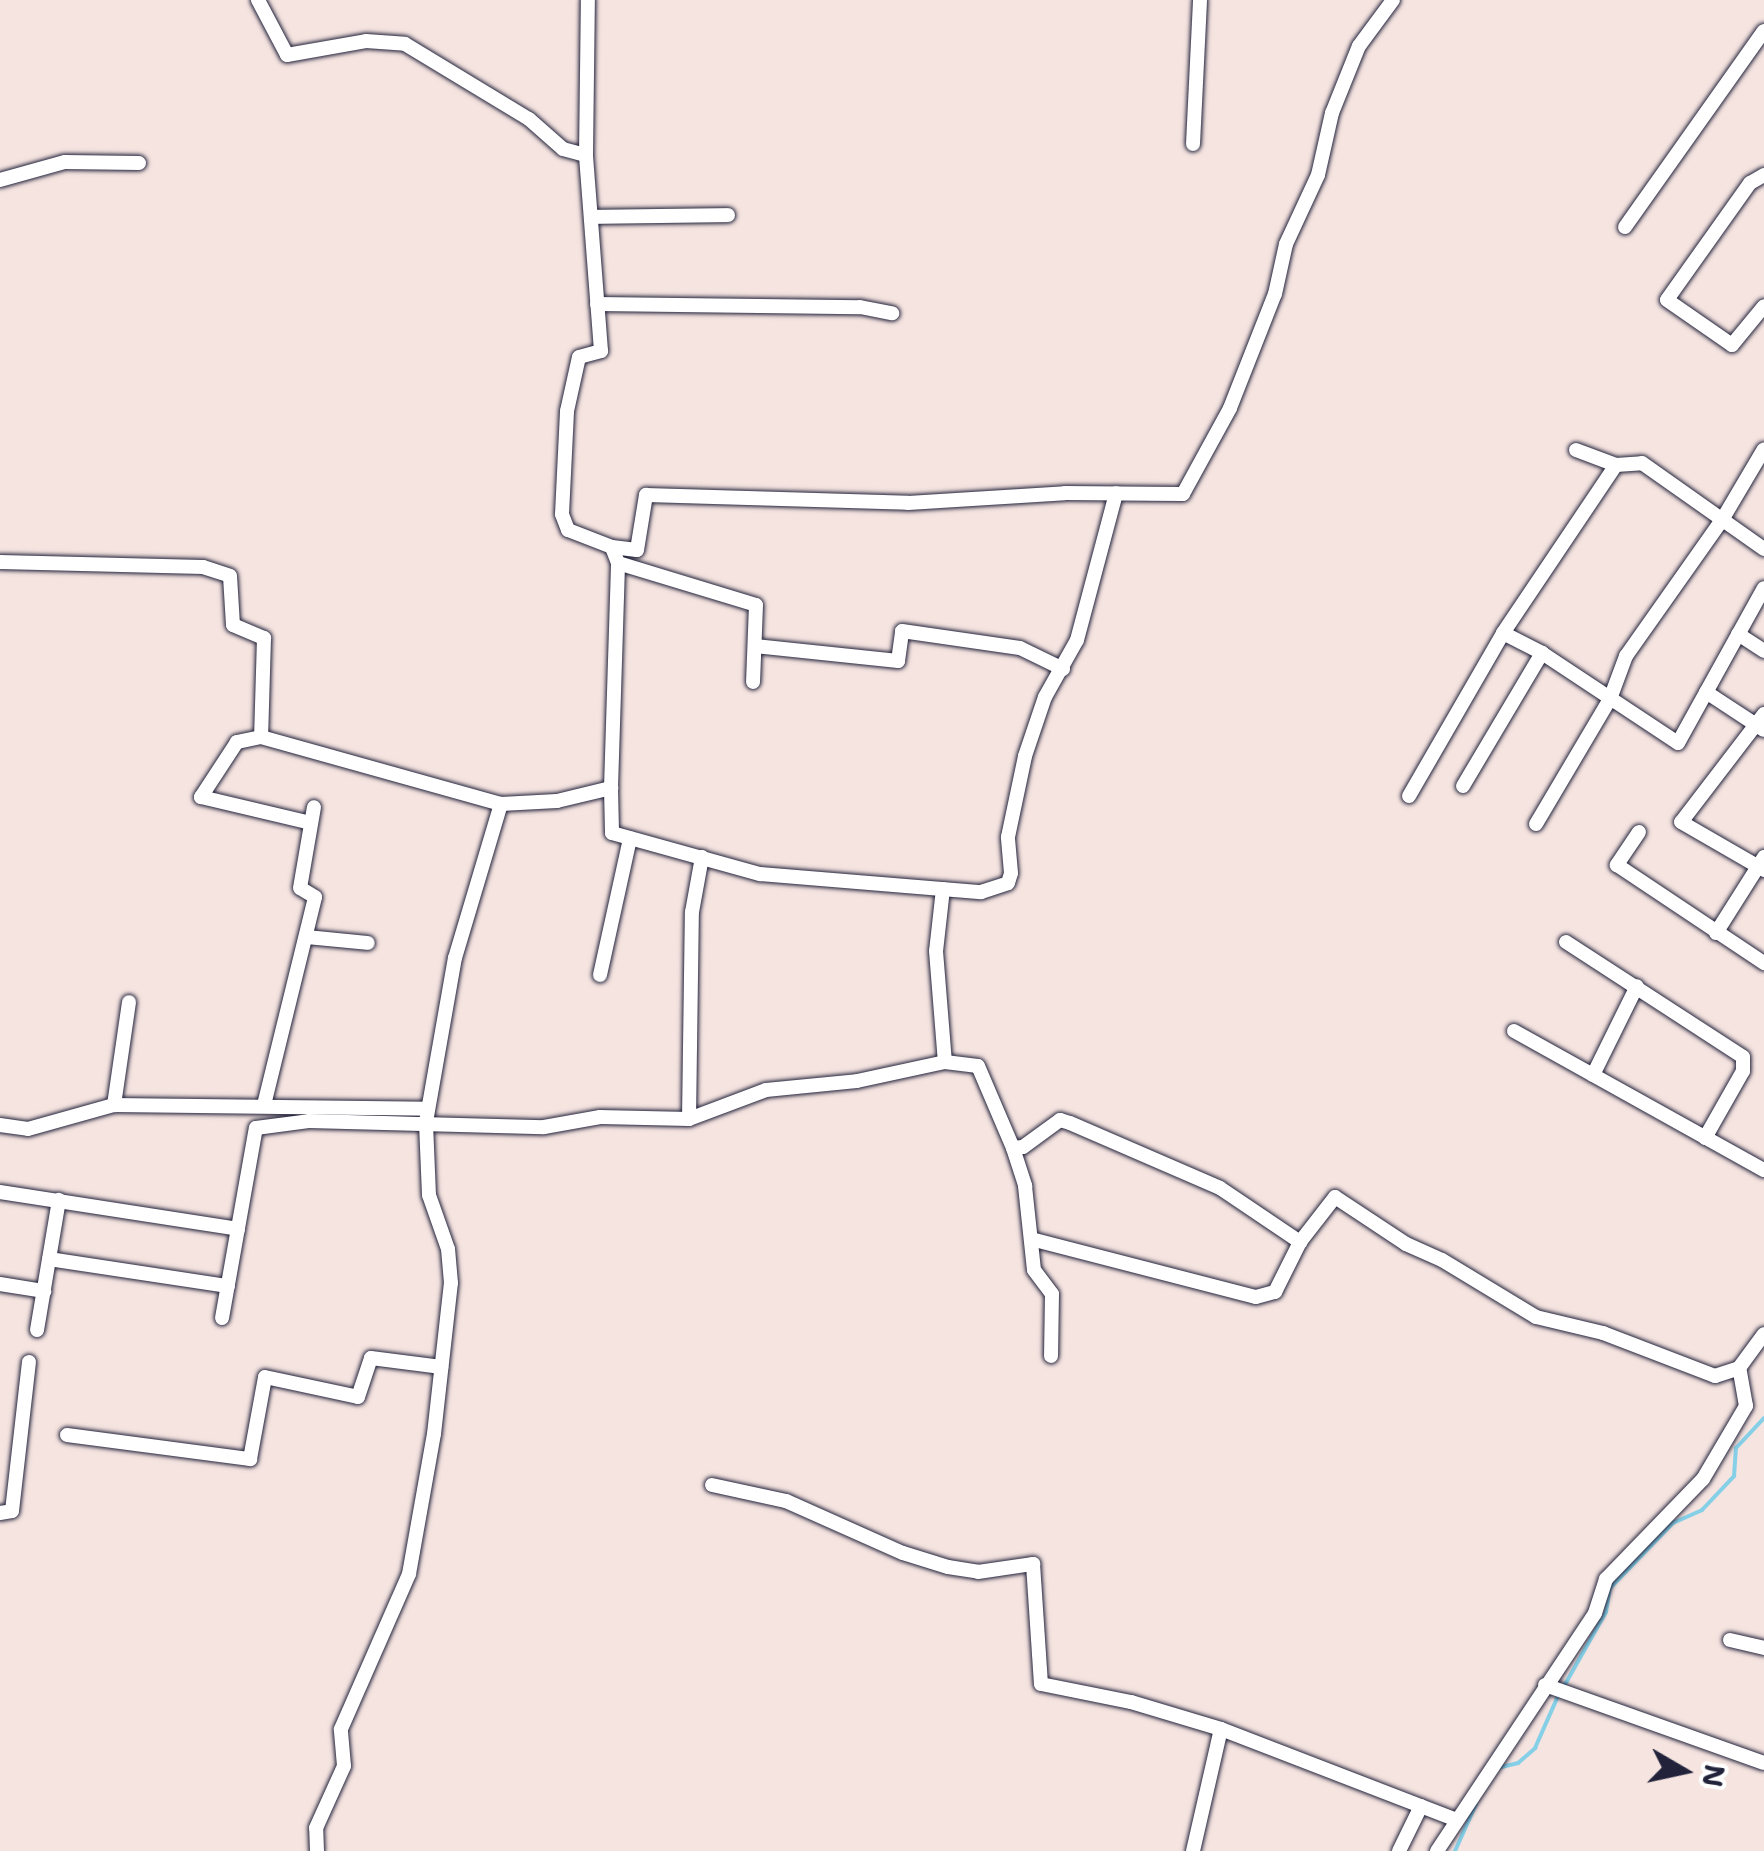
<!DOCTYPE html>
<html>
<head>
<meta charset="utf-8">
<style>
  body { margin:0 }
  #map { position:relative; width:1764px; height:1851px; overflow:hidden; background:#f5e4e0; font-family:"Shantell Sans",sans-serif }
  div>[style] { position:absolute }
  .stream>* { height:4px; margin:-2px; padding:0 2px; transform-origin:2px; border-radius:2px; background:#86d0e7 }
  .roads { filter:drop-shadow(0 0 2px #22223b) drop-shadow(0 0 2px #22223b) }
  .minor>* { height:14px; margin:-7px; padding:0 7px; transform-origin:7px; border-radius:7px; background:#fff }
  span { translate:-50% -50%; white-space:nowrap; text-align:center; line-height:1.15; -webkit-text-stroke:10px #fff; paint-order:stroke }
  .north { position:absolute; left:1634px; top:1721px; width:100px; height:100px; -webkit-text-stroke:8px #fff; paint-order:stroke; rotate:99deg; font-size:28px; font-weight:700; line-height:40px; text-align:center; color:#22223b }
  .north::after { content:''; display:block; margin:auto; width:35px; height:45px; background:#22223b; clip-path:polygon(50% 0,100% 100%,50% 72%,0 100%) }
</style>
</head>
<body>
<div id="map">
  <div class="stream">
    <div style="left:1563px;top:1688px;width:87px;rotate:-60.5deg"></div>
    <div style="left:1606px;top:1612px;width:24px;rotate:-81deg"></div>
    <div style="left:1610px;top:1588px;width:91px;rotate:-45.9deg"></div>
    <div style="left:1673px;top:1523px;width:32px;rotate:-24deg"></div>
    <div style="left:1702px;top:1510px;width:47px;rotate:-46.7deg"></div>
    <div style="left:1734px;top:1476px;width:28px;rotate:-86deg"></div>
    <div style="left:1736px;top:1448px;width:41px;rotate:-47deg"></div>
    <div style="left:1497px;top:1768px;width:22px;rotate:-13deg"></div>
    <div style="left:1518px;top:1763px;width:23px;rotate:-41deg"></div>
    <div style="left:1535px;top:1748px;width:57px;rotate:-66.1deg"></div>
    <div style="left:1455px;top:1851px;width:51px;rotate:-65.9deg"></div>
  </div>
  <div class="roads">
    <div class="minor">
      <div style="left:258px;top:0;width:62px;rotate:62.2deg"></div>
      <div style="left:287px;top:55px;width:80px;rotate:-10deg"></div>
      <div style="left:366px;top:41px;width:39px;rotate:4deg"></div>
      <div style="left:405px;top:44px;width:145px;rotate:31.2deg"></div>
      <div style="left:529px;top:119px;width:45px;rotate:41.4deg"></div>
      <div style="left:563px;top:149px;width:24px;rotate:15deg"></div>
      <div style="left:1193px;top:144px;width:144px;rotate:-87.2deg"></div>
      <div style="left:1764px;top:175px;width:16px;rotate:150deg"></div>
      <div style="left:1750px;top:183px;width:143px;rotate:125.4deg"></div>
      <div style="left:1667px;top:300px;width:79px;rotate:34.7deg"></div>
      <div style="left:1732px;top:345px;width:50px;rotate:-50.6deg"></div>
      <div style="left:0;top:180px;width:67px;rotate:-15.5deg"></div>
      <div style="left:65px;top:162px;width:74px;rotate:0.8deg"></div>
      <div style="left:591px;top:217px;width:137px;rotate:-0.8deg"></div>
      <div style="left:1625px;top:227px;width:240px;rotate:-54.7deg"></div>
      <div style="left:597px;top:304px;width:263px;rotate:0.7deg"></div>
      <div style="left:860px;top:307px;width:33px;rotate:11deg"></div>
      <div style="left:1576px;top:450px;width:43px;rotate:20.6deg"></div>
      <div style="left:1616px;top:465px;width:26px;rotate:-4deg"></div>
      <div style="left:1642px;top:463px;width:149px;rotate:35.2deg"></div>
      <div style="left:612px;top:547px;width:25px;rotate:7deg"></div>
      <div style="left:637px;top:550px;width:56px;rotate:-80.7deg"></div>
      <div style="left:646px;top:495px;width:262px;rotate:1.7deg"></div>
      <div style="left:908px;top:503px;width:157px;rotate:-3.6deg"></div>
      <div style="left:1065px;top:493px;width:118px;rotate:0.5deg"></div>
      <div style="left:1183px;top:494px;width:98px;rotate:-61.3deg"></div>
      <div style="left:1230px;top:408px;width:123px;rotate:-68.5deg"></div>
      <div style="left:1275px;top:294px;width:51px;rotate:-77.6deg"></div>
      <div style="left:1286px;top:244px;width:76px;rotate:-65.1deg"></div>
      <div style="left:1318px;top:175px;width:64px;rotate:-77.3deg"></div>
      <div style="left:1332px;top:113px;width:72px;rotate:-68.1deg"></div>
      <div style="left:1359px;top:46px;width:57px;rotate:-53.5deg"></div>
      <div style="left:0;top:562px;width:203px;rotate:1.4deg"></div>
      <div style="left:203px;top:567px;width:28px;rotate:18deg"></div>
      <div style="left:230px;top:576px;width:49px;rotate:86.5deg"></div>
      <div style="left:233px;top:625px;width:34px;rotate:23deg"></div>
      <div style="left:264px;top:638px;width:99px;rotate:91.7deg"></div>
      <div style="left:261px;top:737px;width:249px;rotate:15.6deg"></div>
      <div style="left:618px;top:563px;width:144px;rotate:16.9deg"></div>
      <div style="left:756px;top:605px;width:77px;rotate:92.2deg"></div>
      <div style="left:1503px;top:633px;width:44px;rotate:27.1deg"></div>
      <div style="left:1542px;top:653px;width:163px;rotate:33.5deg"></div>
      <div style="left:1678px;top:743px;width:177px;rotate:-61deg"></div>
      <div style="left:1738px;top:634px;width:31px;rotate:33deg"></div>
      <div style="left:755px;top:646px;width:144px;rotate:6deg"></div>
      <div style="left:898px;top:661px;width:30px;rotate:-82deg"></div>
      <div style="left:902px;top:631px;width:119px;rotate:8.2deg"></div>
      <div style="left:1020px;top:648px;width:48px;rotate:26deg"></div>
      <div style="left:1706px;top:692px;width:69px;rotate:33.2deg"></div>
      <div style="left:1764px;top:714px;width:136px;rotate:127.5deg"></div>
      <div style="left:1681px;top:822px;width:96px;rotate:30deg"></div>
      <div style="left:261px;top:737px;width:25px;rotate:168deg"></div>
      <div style="left:237px;top:742px;width:66px;rotate:123.2deg"></div>
      <div style="left:201px;top:797px;width:113px;rotate:13.3deg"></div>
      <div style="left:1463px;top:786px;width:155px;rotate:-59.3deg"></div>
      <div style="left:611px;top:788px;width:45px;rotate:88.7deg"></div>
      <div style="left:612px;top:833px;width:154px;rotate:15.5deg"></div>
      <div style="left:760px;top:874px;width:222px;rotate:4.7deg"></div>
      <div style="left:981px;top:892px;width:28px;rotate:-18deg"></div>
      <div style="left:1008px;top:883px;width:10px;rotate:-73deg"></div>
      <div style="left:1011px;top:873px;width:36px;rotate:-95deg"></div>
      <div style="left:1008px;top:837px;width:83px;rotate:-78.1deg"></div>
      <div style="left:1025px;top:756px;width:62px;rotate:-71.3deg"></div>
      <div style="left:1045px;top:697px;width:65px;rotate:-60.7deg"></div>
      <div style="left:1077px;top:640px;width:152px;rotate:-75.1deg"></div>
      <div style="left:1409px;top:796px;width:188px;rotate:-60deg"></div>
      <div style="left:1503px;top:633px;width:202px;rotate:-56.1deg"></div>
      <div style="left:1536px;top:824px;width:145px;rotate:-59.4deg"></div>
      <div style="left:1610px;top:699px;width:46px;rotate:-69.6deg"></div>
      <div style="left:1626px;top:656px;width:166px;rotate:-54.8deg"></div>
      <div style="left:1722px;top:520px;width:82px;rotate:-59.4deg"></div>
      <div style="left:1639px;top:832px;width:40px;rotate:124deg"></div>
      <div style="left:1617px;top:865px;width:177px;rotate:33.7deg"></div>
      <div style="left:943px;top:889px;width:62px;rotate:96.4deg"></div>
      <div style="left:936px;top:951px;width:111px;rotate:85.4deg"></div>
      <div style="left:1716px;top:933px;width:90px;rotate:-57.7deg"></div>
      <div style="left:306px;top:937px;width:62px;rotate:5.5deg"></div>
      <div style="left:1566px;top:942px;width:211px;rotate:33deg"></div>
      <div style="left:1743px;top:1057px;width:14px;rotate:90deg"></div>
      <div style="left:1743px;top:1071px;width:77px;rotate:119.6deg"></div>
      <div style="left:600px;top:975px;width:140px;rotate:-77.6deg"></div>
      <div style="left:1514px;top:1031px;width:286px;rotate:29.1deg"></div>
      <div style="left:1593px;top:1075px;width:99px;rotate:-63.7deg"></div>
      <div style="left:114px;top:1105px;width:104px;rotate:-81.7deg"></div>
      <div style="left:264px;top:1105px;width:214px;rotate:-76.2deg"></div>
      <div style="left:315px;top:897px;width:17px;rotate:-149deg"></div>
      <div style="left:300px;top:888px;width:82px;rotate:-80.2deg"></div>
      <div style="left:689px;top:1119px;width:207px;rotate:-89.2deg"></div>
      <div style="left:692px;top:912px;width:56px;rotate:-79.7deg"></div>
      <div style="left:0;top:1125px;width:28px;rotate:8deg"></div>
      <div style="left:28px;top:1129px;width:89px;rotate:-15.6deg"></div>
      <div style="left:114px;top:1105px;width:314px;rotate:0.7deg"></div>
      <div style="left:1013px;top:1148px;width:10px;rotate:-6deg"></div>
      <div style="left:1023px;top:1147px;width:46px;rotate:-36.1deg"></div>
      <div style="left:1060px;top:1120px;width:10px;rotate:17deg"></div>
      <div style="left:1070px;top:1123px;width:163px;rotate:23.4deg"></div>
      <div style="left:1220px;top:1188px;width:97px;rotate:34deg"></div>
      <div style="left:1300px;top:1242px;width:57px;rotate:-52.1deg"></div>
      <div style="left:1335px;top:1197px;width:85px;rotate:33.5deg"></div>
      <div style="left:1406px;top:1244px;width:39px;rotate:24deg"></div>
      <div style="left:1442px;top:1260px;width:110px;rotate:31.2deg"></div>
      <div style="left:1536px;top:1317px;width:69px;rotate:13.4deg"></div>
      <div style="left:1603px;top:1333px;width:120px;rotate:21deg"></div>
      <div style="left:1715px;top:1376px;width:25px;rotate:-18deg"></div>
      <div style="left:1739px;top:1368px;width:42px;rotate:-53.7deg"></div>
      <div style="left:0;top:1192px;width:241px;rotate:8.8deg"></div>
      <div style="left:1031px;top:1239px;width:232px;rotate:14.5deg"></div>
      <div style="left:1256px;top:1297px;width:20px;rotate:-15deg"></div>
      <div style="left:1275px;top:1292px;width:56px;rotate:-63.4deg"></div>
      <div style="left:49px;top:1259px;width:181px;rotate:8.6deg"></div>
      <div style="left:0;top:1284px;width:45px;rotate:9deg"></div>
      <div style="left:222px;top:1318px;width:193px;rotate:-79.9deg"></div>
      <div style="left:256px;top:1128px;width:53px;rotate:-7.5deg"></div>
      <div style="left:309px;top:1121px;width:235px;rotate:1.5deg"></div>
      <div style="left:544px;top:1127px;width:57px;rotate:-10.1deg"></div>
      <div style="left:600px;top:1117px;width:89px;rotate:1.3deg"></div>
      <div style="left:689px;top:1119px;width:82px;rotate:-20.6deg"></div>
      <div style="left:766px;top:1090px;width:91px;rotate:-5.6deg"></div>
      <div style="left:857px;top:1081px;width:90px;rotate:-12.2deg"></div>
      <div style="left:945px;top:1062px;width:33px;rotate:7deg"></div>
      <div style="left:978px;top:1066px;width:89px;rotate:66.9deg"></div>
      <div style="left:1013px;top:1148px;width:40px;rotate:72deg"></div>
      <div style="left:1025px;top:1186px;width:84px;rotate:83.9deg"></div>
      <div style="left:1034px;top:1270px;width:30px;rotate:53deg"></div>
      <div style="left:1052px;top:1294px;width:62px;rotate:90.9deg"></div>
      <div style="left:37px;top:1330px;width:132px;rotate:-80.4deg"></div>
      <div style="left:67px;top:1435px;width:185px;rotate:7.5deg"></div>
      <div style="left:250px;top:1459px;width:83px;rotate:-79.6deg"></div>
      <div style="left:265px;top:1377px;width:95px;rotate:12.1deg"></div>
      <div style="left:358px;top:1397px;width:41px;rotate:-71.6deg"></div>
      <div style="left:371px;top:1358px;width:71px;rotate:7.3deg"></div>
      <div style="left:712px;top:1485px;width:76px;rotate:12.2deg"></div>
      <div style="left:786px;top:1501px;width:128px;rotate:24deg"></div>
      <div style="left:903px;top:1553px;width:47px;rotate:17.3deg"></div>
      <div style="left:948px;top:1567px;width:30px;rotate:9deg"></div>
      <div style="left:978px;top:1572px;width:56px;rotate:-8.3deg"></div>
      <div style="left:1033px;top:1564px;width:120px;rotate:86.2deg"></div>
      <div style="left:1041px;top:1684px;width:92px;rotate:11.3deg"></div>
      <div style="left:1131px;top:1702px;width:94px;rotate:16.7deg"></div>
      <div style="left:1221px;top:1729px;width:250px;rotate:21.1deg"></div>
      <div style="left:0;top:1513px;width:12px;rotate:-9deg"></div>
      <div style="left:12px;top:1511px;width:150px;rotate:-83.5deg"></div>
      <div style="left:1730px;top:1640px;width:35px;rotate:13deg"></div>
      <div style="left:1545px;top:1685px;width:232px;rotate:19.6deg"></div>
      <div style="left:317px;top:1851px;width:23px;rotate:-92deg"></div>
      <div style="left:316px;top:1828px;width:68px;rotate:-65.7deg"></div>
      <div style="left:344px;top:1766px;width:37px;rotate:-95deg"></div>
      <div style="left:341px;top:1729px;width:169px;rotate:-66.3deg"></div>
      <div style="left:409px;top:1574px;width:142px;rotate:-79.9deg"></div>
      <div style="left:434px;top:1434px;width:152px;rotate:-83.6deg"></div>
      <div style="left:451px;top:1283px;width:34px;rotate:-95deg"></div>
      <div style="left:448px;top:1249px;width:57px;rotate:-109.4deg"></div>
      <div style="left:429px;top:1195px;width:73px;rotate:-92.4deg"></div>
      <div style="left:426px;top:1122px;width:167px;rotate:-80deg"></div>
      <div style="left:455px;top:958px;width:161px;rotate:-73.4deg"></div>
      <div style="left:501px;top:804px;width:56px;rotate:-3.1deg"></div>
      <div style="left:557px;top:801px;width:56px;rotate:-13.5deg"></div>
      <div style="left:611px;top:788px;width:225px;rotate:-88.2deg"></div>
      <div style="left:618px;top:563px;width:17px;rotate:-111deg"></div>
      <div style="left:612px;top:547px;width:47px;rotate:-158.9deg"></div>
      <div style="left:568px;top:530px;width:17px;rotate:-111deg"></div>
      <div style="left:562px;top:514px;width:103px;rotate:-87.2deg"></div>
      <div style="left:567px;top:411px;width:55px;rotate:-77.5deg"></div>
      <div style="left:579px;top:357px;width:23px;rotate:-15deg"></div>
      <div style="left:601px;top:351px;width:197px;rotate:-94.4deg"></div>
      <div style="left:586px;top:155px;width:155px;rotate:-89.3deg"></div>
      <div style="left:1193px;top:1851px;width:125px;rotate:-77.1deg"></div>
      <div style="left:1399px;top:1851px;width:50px;rotate:-63.9deg"></div>
      <div style="left:1437px;top:1851px;width:286px;rotate:-56.4deg"></div>
      <div style="left:1595px;top:1613px;width:36px;rotate:-72deg"></div>
      <div style="left:1606px;top:1579px;width:139px;rotate:-45.9deg"></div>
      <div style="left:1703px;top:1479px;width:85px;rotate:-59.5deg"></div>
      <div style="left:1746px;top:1406px;width:39px;rotate:-100deg"></div>
    </div>
  </div>
  <div class="north">N</div>
</div>
</body>
</html>
